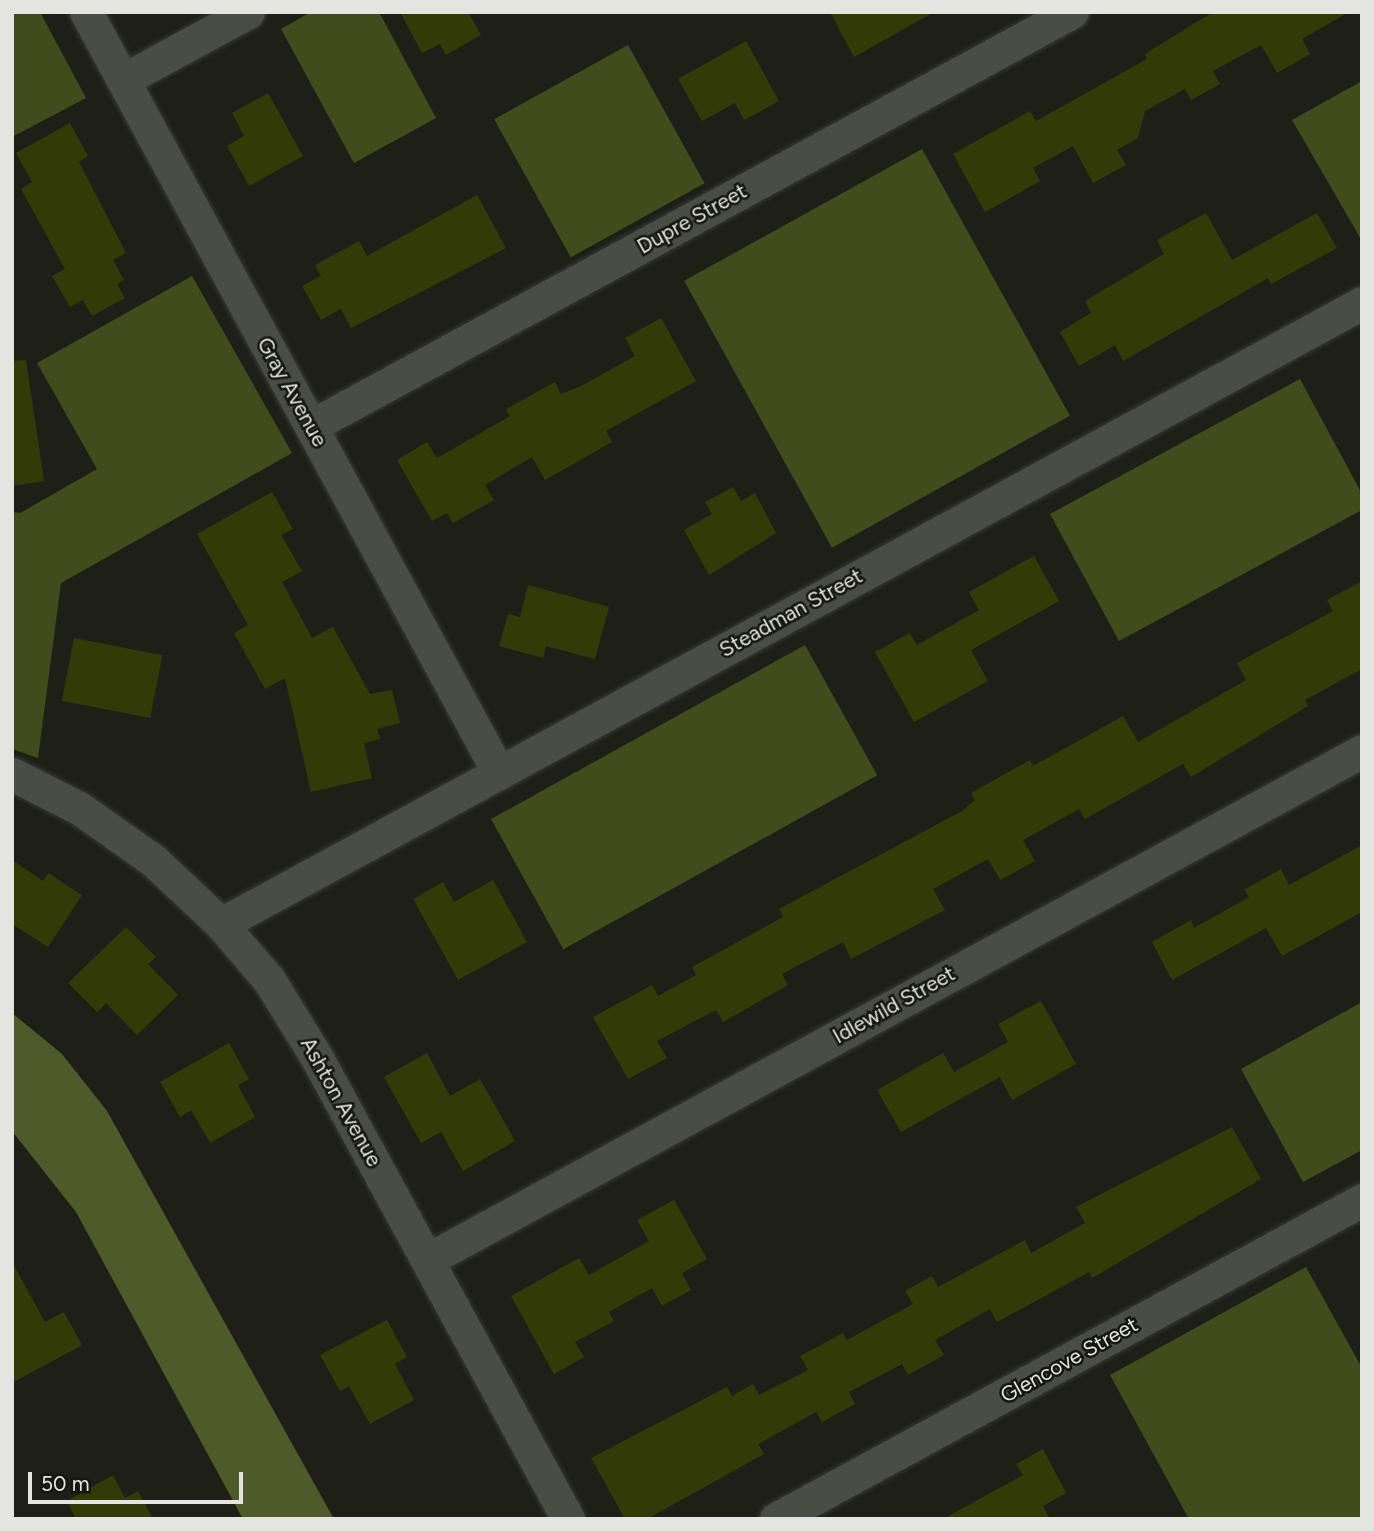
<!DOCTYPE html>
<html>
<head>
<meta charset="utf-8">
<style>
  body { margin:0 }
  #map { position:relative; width:1374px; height:1531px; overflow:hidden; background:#1e2018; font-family:Figtree,sans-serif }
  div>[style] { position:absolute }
  .forest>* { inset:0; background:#414b1b; transform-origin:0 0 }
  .water>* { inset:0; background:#4f5a2a }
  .building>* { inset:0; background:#323b08; transform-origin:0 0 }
  .roads { filter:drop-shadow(0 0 2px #383934) drop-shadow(0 0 2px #383934) }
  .street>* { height:33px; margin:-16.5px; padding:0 16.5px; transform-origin:16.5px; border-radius:16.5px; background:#4a4d44 }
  span { translate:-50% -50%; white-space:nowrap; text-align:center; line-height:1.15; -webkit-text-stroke:5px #15170f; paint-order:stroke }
  .street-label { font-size:21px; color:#e4e5e0 }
  .frame { position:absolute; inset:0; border:14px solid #e4e5e0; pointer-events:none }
  .scale { position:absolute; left:28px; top:1472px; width:215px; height:32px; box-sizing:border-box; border:4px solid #e4e5e0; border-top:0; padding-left:9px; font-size:21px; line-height:24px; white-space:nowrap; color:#e4e5e0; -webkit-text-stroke:5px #15170f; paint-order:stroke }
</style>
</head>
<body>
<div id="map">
  <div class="forest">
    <div style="clip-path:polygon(12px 12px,40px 12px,86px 98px,12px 137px)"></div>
    <div style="clip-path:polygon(311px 12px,379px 12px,436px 118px,354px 163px,281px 29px)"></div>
    <div style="left:628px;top:45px;width:158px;height:153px;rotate:61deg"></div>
    <div style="clip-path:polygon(1362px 81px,1362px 241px,1292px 120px)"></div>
    <div style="left:922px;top:149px;width:305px;height:272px;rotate:61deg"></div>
    <div style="clip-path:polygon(192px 276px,292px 453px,61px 583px,38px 758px,12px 749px,12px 512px,20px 513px,97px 469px,37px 363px)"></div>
    <div style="clip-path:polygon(1300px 379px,1362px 494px,1362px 510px,1119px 641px,1050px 514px)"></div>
    <div style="left:805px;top:645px;width:149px;height:359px;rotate:61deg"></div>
    <div style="clip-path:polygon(1362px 1002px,1362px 1150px,1303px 1182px,1241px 1069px)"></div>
    <div style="clip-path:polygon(1306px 1267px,1362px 1368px,1362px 1519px,1189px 1519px,1110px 1375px)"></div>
  </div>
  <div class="water">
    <div style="clip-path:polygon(12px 1013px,62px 1054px,107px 1111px,334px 1519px,243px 1519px,76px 1212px,12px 1131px)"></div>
  </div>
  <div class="building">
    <div style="clip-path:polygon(400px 12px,468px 12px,481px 35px,446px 55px,440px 44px,422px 53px)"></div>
    <div style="clip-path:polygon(830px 12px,934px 12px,854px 57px)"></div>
    <div style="clip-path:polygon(1213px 12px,1349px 12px,1302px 39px,1310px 54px,1277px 73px,1261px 45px,1213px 71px,1220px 84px,1191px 100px,1185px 89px,1145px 111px,1138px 138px,1117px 150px,1126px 165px,1093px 183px,1073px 146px,1033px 168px,1040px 181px,985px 212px,953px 154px,1030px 111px,1036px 121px,1147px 59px,1145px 54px)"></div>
    <div style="clip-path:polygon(746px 41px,779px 101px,744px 120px,735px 103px,702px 121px,678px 79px)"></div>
    <div style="clip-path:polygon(268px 93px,303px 156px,249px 186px,227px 146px,244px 136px,232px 113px)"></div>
    <div style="clip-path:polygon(70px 123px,88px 156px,79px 162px,126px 253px,113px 260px,124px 280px,117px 284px,125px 298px,92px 316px,83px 300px,70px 307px,52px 276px,65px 269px,21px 189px,32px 182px,16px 153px)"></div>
    <div style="clip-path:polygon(477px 195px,506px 248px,351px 328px,341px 309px,321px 320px,302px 286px,321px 276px,315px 265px,359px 241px,367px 256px)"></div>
    <div style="clip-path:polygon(1206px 213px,1232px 260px,1317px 213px,1337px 248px,1271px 284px,1268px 278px,1123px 361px,1115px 345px,1079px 366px,1060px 332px,1091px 313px,1085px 301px,1164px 254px,1157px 240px)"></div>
    <div style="clip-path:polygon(661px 318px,696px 381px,606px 431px,612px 442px,545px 480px,532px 457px,485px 485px,494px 500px,453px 523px,447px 513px,432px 521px,397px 460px,427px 442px,437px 458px,510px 416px,506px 409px,555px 382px,561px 394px,581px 386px,635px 356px,625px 338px)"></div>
    <div style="clip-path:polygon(26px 360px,44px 481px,12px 486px,12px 361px)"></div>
    <div style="clip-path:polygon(733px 487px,741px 501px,755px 493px,776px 533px,709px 575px,684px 530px,712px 514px,705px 502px)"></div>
    <div style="clip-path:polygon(272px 492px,293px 529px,281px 535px,302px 571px,282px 582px,312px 638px,333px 627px,370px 694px,392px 690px,400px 723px,377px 729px,380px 739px,364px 743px,372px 778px,311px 792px,285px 678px,265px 689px,234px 633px,248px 625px,197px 534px)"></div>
    <div style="clip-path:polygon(1034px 556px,1059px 601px,971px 650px,988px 681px,914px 722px,875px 652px,910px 633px,917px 645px,979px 610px,969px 592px)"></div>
    <div style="clip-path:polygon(1362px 581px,1362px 669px,1305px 700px,1308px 706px,1191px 777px,1183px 764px,1085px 819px,1079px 809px,1023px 840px,1035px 861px,1000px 880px,988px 859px,933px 889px,945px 910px,851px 959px,843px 942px,782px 974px,788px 985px,723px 1022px,716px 1010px,657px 1041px,667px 1058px,628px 1079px,593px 1017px,652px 985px,658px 996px,696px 975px,692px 967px,783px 917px,779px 909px,962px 811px,975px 800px,971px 793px,1030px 760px,1033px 766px,1123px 716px,1138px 742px,1246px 680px,1237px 663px,1333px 611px,1327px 600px)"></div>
    <div style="clip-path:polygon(528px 585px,609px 607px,595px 659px,546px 646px,543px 658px,499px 646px,508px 614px,520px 617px)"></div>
    <div style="left:74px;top:638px;width:90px;height:64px;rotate:11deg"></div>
    <div style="clip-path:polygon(1362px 845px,1362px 912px,1282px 956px,1266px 928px,1172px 980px,1152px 942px,1191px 920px,1194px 928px,1249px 897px,1244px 890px,1281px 869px,1289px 885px)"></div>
    <div style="clip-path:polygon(12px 860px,43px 881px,48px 873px,82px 895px,48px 947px,12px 924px)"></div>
    <div style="clip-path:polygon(493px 880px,527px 942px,458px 980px,413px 899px,443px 882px,454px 902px)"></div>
    <div style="clip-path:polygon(126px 927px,156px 957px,148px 964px,178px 995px,137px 1035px,106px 1003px,97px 1012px,68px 983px)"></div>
    <div style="clip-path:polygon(1041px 1001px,1076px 1064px,1012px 1100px,1000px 1077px,901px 1132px,877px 1090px,943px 1053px,954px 1072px,1008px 1042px,998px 1024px)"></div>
    <div style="clip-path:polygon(229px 1043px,249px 1079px,238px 1085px,255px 1117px,210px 1143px,191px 1110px,180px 1117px,160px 1082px)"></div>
    <div style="clip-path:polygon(427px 1053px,450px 1096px,480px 1079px,515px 1141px,463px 1171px,441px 1132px,421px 1143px,384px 1077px)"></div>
    <div style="clip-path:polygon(1232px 1127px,1261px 1179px,1092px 1278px,1089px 1272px,997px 1322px,990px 1309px,935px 1340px,944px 1355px,908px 1375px,902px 1364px,849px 1392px,855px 1404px,822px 1422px,816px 1412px,758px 1444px,764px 1454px,647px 1519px,625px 1519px,591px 1458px,727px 1387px,732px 1396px,753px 1384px,759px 1395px,808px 1370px,800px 1356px,843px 1333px,847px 1340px,913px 1304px,905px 1291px,932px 1276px,938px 1287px,1025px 1240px,1031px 1253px,1085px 1223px,1076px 1207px)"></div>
    <div style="clip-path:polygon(674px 1200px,707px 1259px,682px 1273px,691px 1290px,662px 1306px,652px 1288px,609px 1312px,614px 1321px,575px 1342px,584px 1357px,554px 1374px,511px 1296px,579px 1258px,589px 1275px,649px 1241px,637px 1220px)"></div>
    <div style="clip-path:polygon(12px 1262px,45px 1322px,64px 1312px,82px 1345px,12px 1383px)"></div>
    <div style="clip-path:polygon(387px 1320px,407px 1357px,395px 1364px,414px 1400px,370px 1424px,349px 1386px,340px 1391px,320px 1355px)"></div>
    <div style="clip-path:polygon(1043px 1449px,1066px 1493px,1043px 1506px,1050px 1519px,943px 1519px,1023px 1475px,1016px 1464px)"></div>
    <div style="clip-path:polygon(113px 1475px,125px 1498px,138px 1491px,153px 1519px,76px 1519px,67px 1501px)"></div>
  </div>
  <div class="roads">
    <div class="street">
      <div style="left:86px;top:12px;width:866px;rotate:61.51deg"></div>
      <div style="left:123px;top:80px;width:142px;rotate:-28.5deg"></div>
      <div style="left:311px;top:426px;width:866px;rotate:-28.55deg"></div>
      <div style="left:12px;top:774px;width:75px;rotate:26.9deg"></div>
      <div style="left:79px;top:808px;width:92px;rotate:35.2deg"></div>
      <div style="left:154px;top:861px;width:92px;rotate:43.2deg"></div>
      <div style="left:221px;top:924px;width:74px;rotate:49.4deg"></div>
      <div style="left:269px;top:980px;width:92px;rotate:58.4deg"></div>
      <div style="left:317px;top:1058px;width:525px;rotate:61.43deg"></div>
      <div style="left:221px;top:924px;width:1299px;rotate:-28.56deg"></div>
      <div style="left:427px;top:1260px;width:1065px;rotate:-28.56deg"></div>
      <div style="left:776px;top:1519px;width:667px;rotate:-28.56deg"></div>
    </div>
  </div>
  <div class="street-label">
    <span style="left:692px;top:219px;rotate:-29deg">Dupre Street</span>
    <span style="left:292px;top:392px;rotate:61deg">Gray Avenue</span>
    <span style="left:791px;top:613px;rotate:-29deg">Steadman Street</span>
    <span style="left:894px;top:1005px;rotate:-29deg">Idlewild Street</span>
    <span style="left:341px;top:1102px;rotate:61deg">Ashton Avenue</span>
    <span style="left:1069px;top:1360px;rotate:-29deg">Glencove Street</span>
  </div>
  <div class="frame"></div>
  <div class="scale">50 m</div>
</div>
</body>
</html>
